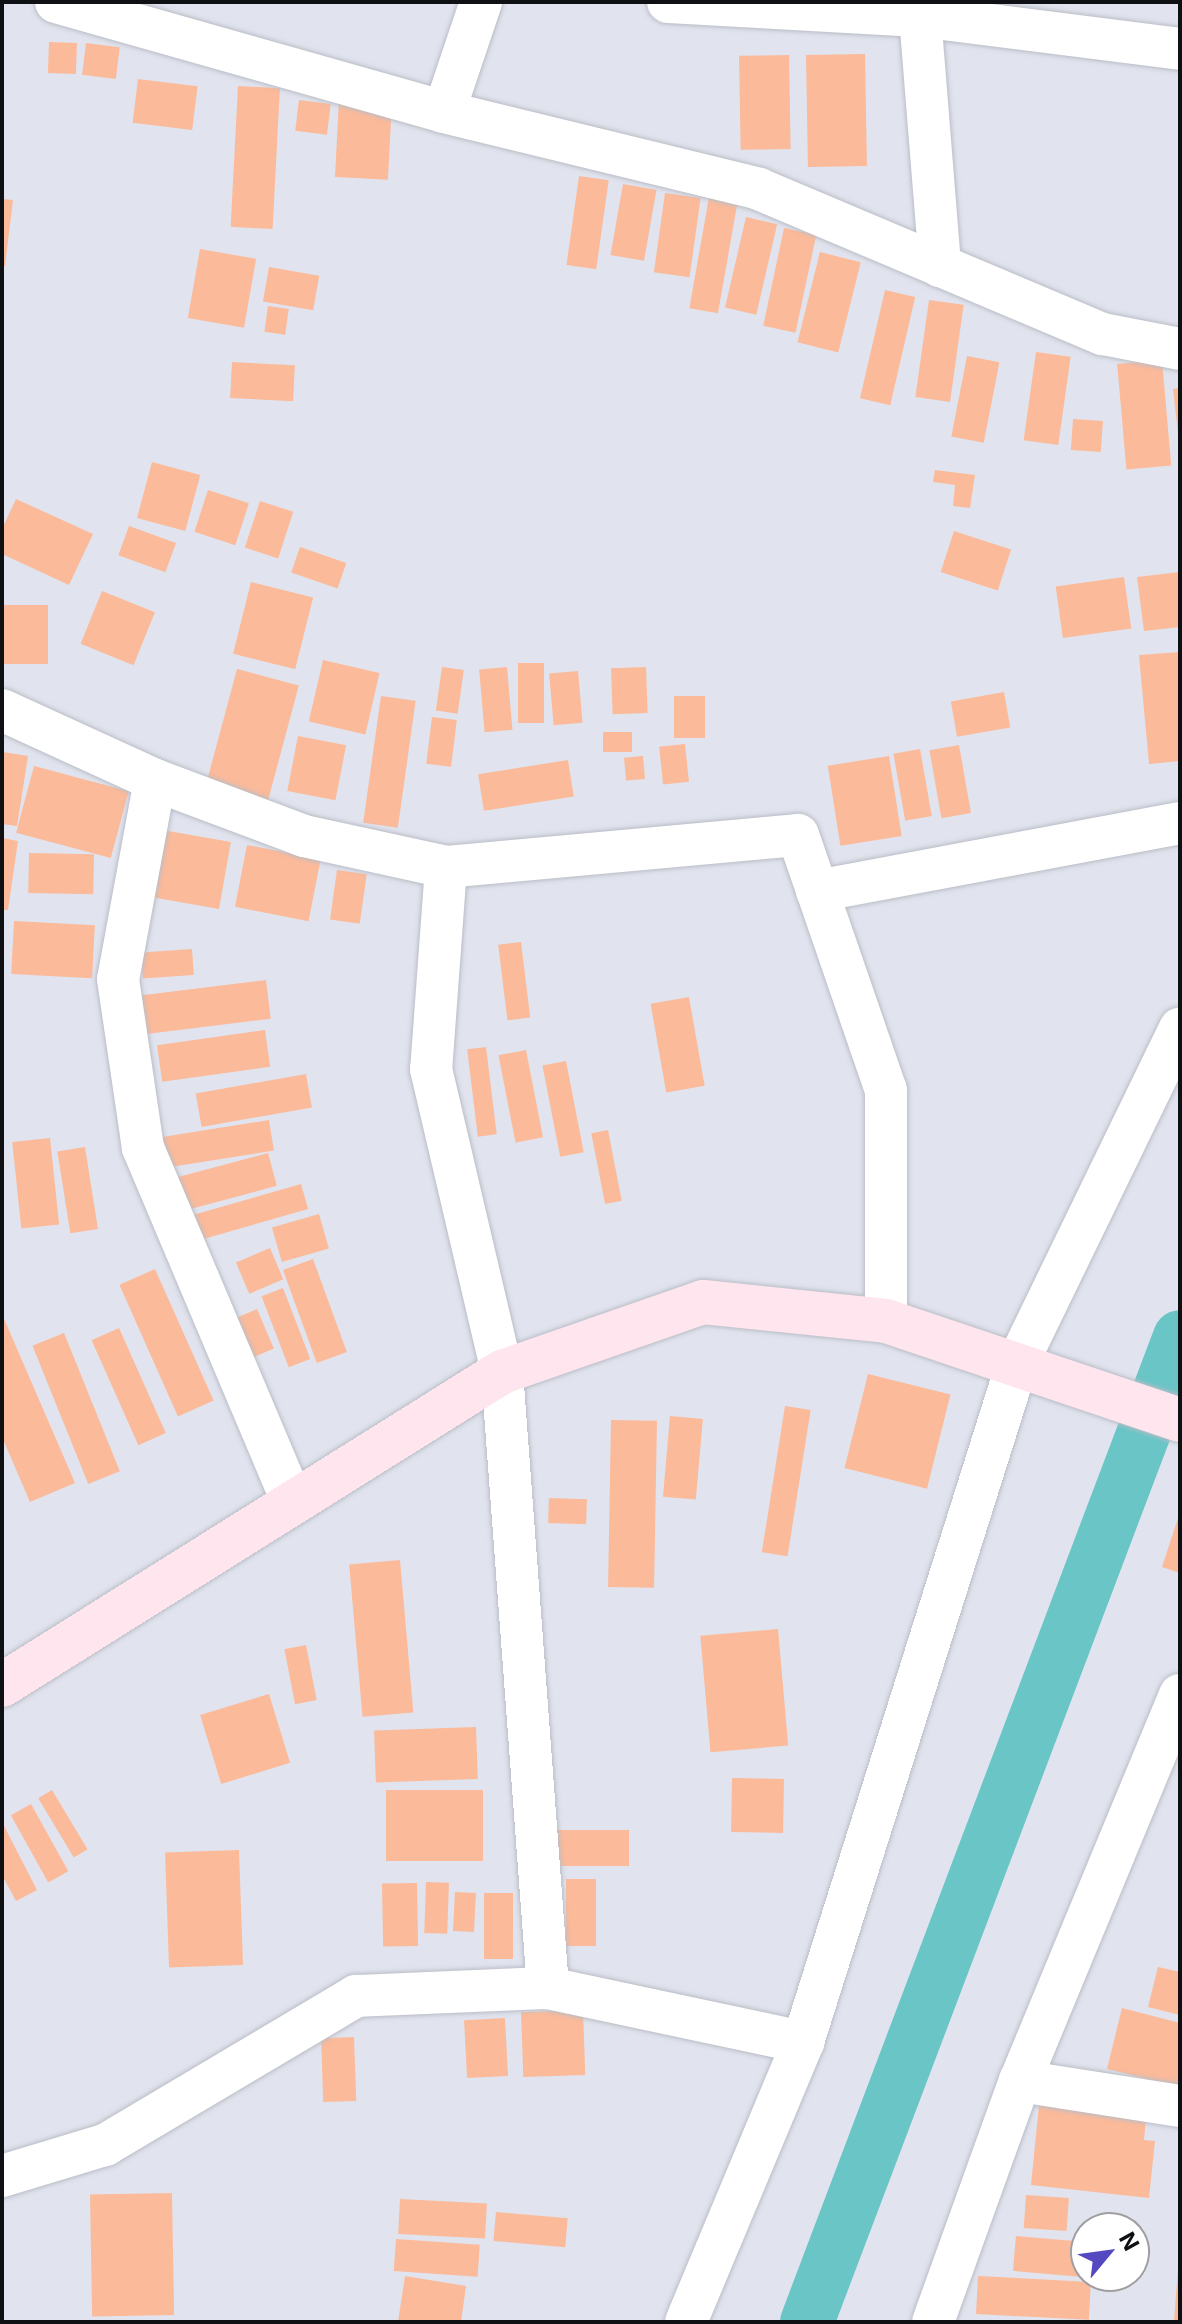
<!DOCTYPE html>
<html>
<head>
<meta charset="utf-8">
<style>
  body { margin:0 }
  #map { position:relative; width:1182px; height:2324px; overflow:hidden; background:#e1e4ee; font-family:Inter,sans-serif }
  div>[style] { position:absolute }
  .canal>* { height:54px; margin:-27px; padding:0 27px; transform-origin:27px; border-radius:27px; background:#6ac5c6 }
  .building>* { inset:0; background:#fbba9a; transform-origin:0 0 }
  .roads { filter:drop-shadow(0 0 2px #babdc6) drop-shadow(0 0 2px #babdc6) }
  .street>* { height:42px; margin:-21px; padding:0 21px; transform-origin:21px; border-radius:21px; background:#fff }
  .secondary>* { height:44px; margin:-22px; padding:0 22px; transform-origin:22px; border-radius:22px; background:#ffe6ee }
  span { translate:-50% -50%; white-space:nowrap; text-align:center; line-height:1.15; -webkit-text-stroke:8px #fff; paint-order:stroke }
  .frame { position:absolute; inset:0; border:4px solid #0f1013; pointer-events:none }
  .north { position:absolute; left:1070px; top:2212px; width:80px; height:80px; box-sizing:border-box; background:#fff; border:2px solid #9f9fa1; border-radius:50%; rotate:61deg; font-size:22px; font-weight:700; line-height:32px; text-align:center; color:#0f1013 }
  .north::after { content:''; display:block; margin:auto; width:28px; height:36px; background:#5449c0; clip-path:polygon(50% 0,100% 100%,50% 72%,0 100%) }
</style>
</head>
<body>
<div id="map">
  <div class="canal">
    <div style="left:807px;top:2322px;width:1053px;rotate:-69.26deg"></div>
  </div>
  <div class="building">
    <div style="left:49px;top:42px;width:28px;height:31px;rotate:2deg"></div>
    <div style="left:86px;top:43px;width:34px;height:32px;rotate:7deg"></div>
    <div style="left:865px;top:54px;width:112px;height:59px;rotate:89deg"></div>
    <div style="left:789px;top:55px;width:94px;height:50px;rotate:89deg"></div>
    <div style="left:138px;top:79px;width:60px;height:44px;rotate:7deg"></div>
    <div style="left:238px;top:86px;width:42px;height:141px;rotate:3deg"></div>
    <div style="left:299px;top:100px;width:32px;height:31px;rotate:7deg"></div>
    <div style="left:339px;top:100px;width:53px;height:77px;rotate:3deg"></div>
    <div style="left:579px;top:176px;width:30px;height:90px;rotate:8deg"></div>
    <div style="left:623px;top:184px;width:34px;height:72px;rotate:10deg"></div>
    <div style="left:665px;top:193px;width:36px;height:80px;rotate:8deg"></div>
    <div style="left:709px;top:197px;width:29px;height:113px;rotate:10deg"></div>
    <div style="clip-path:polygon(2px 199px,13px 200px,5px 266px,2px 266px)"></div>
    <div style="left:746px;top:217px;width:32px;height:93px;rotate:13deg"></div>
    <div style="left:784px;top:228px;width:33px;height:100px;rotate:12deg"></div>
    <div style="left:200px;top:249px;width:57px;height:70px;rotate:10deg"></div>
    <div style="left:820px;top:252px;width:42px;height:93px;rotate:14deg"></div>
    <div style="left:269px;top:267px;width:51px;height:35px;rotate:10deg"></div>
    <div style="left:885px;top:290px;width:31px;height:111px;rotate:13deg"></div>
    <div style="left:929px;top:300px;width:35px;height:98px;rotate:8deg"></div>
    <div style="left:268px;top:306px;width:21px;height:26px;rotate:8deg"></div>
    <div style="left:1036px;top:352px;width:35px;height:89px;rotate:8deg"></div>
    <div style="left:967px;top:356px;width:33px;height:82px;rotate:11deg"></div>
    <div style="left:1162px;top:360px;width:106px;height:45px;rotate:85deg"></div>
    <div style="left:232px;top:362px;width:63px;height:36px;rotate:3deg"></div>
    <div style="clip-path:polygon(1180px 388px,1180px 433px,1178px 433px,1173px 389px)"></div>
    <div style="left:1073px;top:419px;width:30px;height:31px;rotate:4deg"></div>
    <div style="left:152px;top:462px;width:50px;height:58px;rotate:15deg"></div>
    <div style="clip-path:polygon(935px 470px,975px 475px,970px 508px,953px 506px,955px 485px,933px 482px)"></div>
    <div style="left:208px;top:490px;width:43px;height:44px;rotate:18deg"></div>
    <div style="clip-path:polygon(16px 499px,93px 534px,69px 585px,2px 554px,2px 529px)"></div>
    <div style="left:260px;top:501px;width:35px;height:49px;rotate:18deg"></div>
    <div style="left:129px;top:526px;width:50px;height:31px;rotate:20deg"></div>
    <div style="left:954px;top:531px;width:60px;height:43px;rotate:18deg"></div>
    <div style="left:300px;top:547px;width:49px;height:27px;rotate:19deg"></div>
    <div style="clip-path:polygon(1180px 572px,1180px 627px,1144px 631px,1137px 577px)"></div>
    <div style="left:1124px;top:577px;width:52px;height:69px;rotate:82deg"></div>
    <div style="left:251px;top:582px;width:64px;height:74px;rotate:14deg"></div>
    <div style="left:102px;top:591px;width:57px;height:57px;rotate:22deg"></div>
    <div style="left:2px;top:605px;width:46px;height:59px"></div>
    <div style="clip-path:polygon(1180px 652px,1180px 761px,1149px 764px,1139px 655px)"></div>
    <div style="left:323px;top:660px;width:58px;height:63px;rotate:13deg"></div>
    <div style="left:518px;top:663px;width:26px;height:60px"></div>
    <div style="left:442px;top:667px;width:22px;height:44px;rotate:8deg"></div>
    <div style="left:507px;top:667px;width:63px;height:28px;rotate:85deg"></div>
    <div style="left:646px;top:667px;width:46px;height:35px;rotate:88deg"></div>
    <div style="left:237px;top:669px;width:64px;height:121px;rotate:15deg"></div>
    <div style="left:578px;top:671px;width:52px;height:29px;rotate:85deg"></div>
    <div style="left:1004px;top:692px;width:36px;height:54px;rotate:80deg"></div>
    <div style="left:381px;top:696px;width:35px;height:128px;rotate:8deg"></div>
    <div style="left:674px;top:696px;width:31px;height:42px"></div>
    <div style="left:432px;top:717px;width:25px;height:47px;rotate:7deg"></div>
    <div style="left:603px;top:732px;width:29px;height:20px"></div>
    <div style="left:298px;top:736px;width:49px;height:56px;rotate:11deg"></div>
    <div style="left:685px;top:744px;width:38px;height:26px;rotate:84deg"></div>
    <div style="left:959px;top:745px;width:69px;height:30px;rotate:80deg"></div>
    <div style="left:920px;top:749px;width:68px;height:27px;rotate:80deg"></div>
    <div style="clip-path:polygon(3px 752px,28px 756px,17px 826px,2px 824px)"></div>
    <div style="left:643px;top:756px;width:23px;height:19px;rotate:85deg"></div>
    <div style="left:889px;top:756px;width:81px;height:62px;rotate:81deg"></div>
    <div style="left:568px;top:760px;width:37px;height:91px;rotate:81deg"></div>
    <div style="left:34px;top:766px;width:98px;height:69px;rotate:15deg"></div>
    <div style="left:157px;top:829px;width:75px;height:68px;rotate:10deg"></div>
    <div style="clip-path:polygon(2px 838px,18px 841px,8px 910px,2px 910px)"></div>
    <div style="left:247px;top:845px;width:75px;height:63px;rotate:11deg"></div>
    <div style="left:29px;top:853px;width:65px;height:40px;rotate:1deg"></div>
    <div style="left:337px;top:870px;width:30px;height:50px;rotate:8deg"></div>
    <div style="left:14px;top:921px;width:81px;height:53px;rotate:3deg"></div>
    <div style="left:521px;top:942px;width:76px;height:23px;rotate:83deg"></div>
    <div style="left:192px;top:949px;width:26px;height:51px;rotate:86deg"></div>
    <div style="left:266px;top:980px;width:39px;height:125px;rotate:83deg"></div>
    <div style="left:689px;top:997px;width:90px;height:39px;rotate:80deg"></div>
    <div style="left:265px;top:1030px;width:37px;height:109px;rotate:82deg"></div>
    <div style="left:486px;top:1047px;width:88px;height:19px;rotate:83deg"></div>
    <div style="left:526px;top:1050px;width:89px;height:28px;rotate:79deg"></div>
    <div style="left:566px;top:1061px;width:93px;height:24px;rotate:79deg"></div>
    <div style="left:306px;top:1074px;width:34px;height:112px;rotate:80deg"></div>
    <div style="left:269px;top:1120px;width:31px;height:108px;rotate:81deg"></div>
    <div style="left:608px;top:1130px;width:72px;height:17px;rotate:79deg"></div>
    <div style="left:50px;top:1138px;width:87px;height:38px;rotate:84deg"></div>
    <div style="left:85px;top:1147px;width:83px;height:28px;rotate:81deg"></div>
    <div style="left:268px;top:1153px;width:34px;height:96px;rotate:75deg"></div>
    <div style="left:301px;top:1184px;width:26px;height:119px;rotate:74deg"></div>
    <div style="left:319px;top:1214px;width:36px;height:49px;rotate:74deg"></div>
    <div style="left:270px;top:1248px;width:34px;height:37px;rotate:67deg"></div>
    <div style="left:313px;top:1259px;width:99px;height:32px;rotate:70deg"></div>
    <div style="left:155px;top:1269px;width:144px;height:39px;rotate:66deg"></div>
    <div style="left:283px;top:1288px;width:76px;height:23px;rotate:69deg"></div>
    <div style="left:257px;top:1309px;width:43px;height:30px;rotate:67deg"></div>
    <div style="clip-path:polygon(2px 1314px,75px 1483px,30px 1502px,2px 1437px)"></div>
    <div style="left:119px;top:1328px;width:115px;height:30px;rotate:66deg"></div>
    <div style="left:64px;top:1333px;width:149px;height:34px;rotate:68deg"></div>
    <div style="left:868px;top:1374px;width:85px;height:97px;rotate:14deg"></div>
    <div style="left:785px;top:1406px;width:26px;height:148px;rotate:9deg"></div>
    <div style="left:670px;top:1416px;width:33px;height:81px;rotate:5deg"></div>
    <div style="left:611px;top:1420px;width:46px;height:167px;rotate:1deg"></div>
    <div style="left:549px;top:1498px;width:38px;height:25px;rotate:2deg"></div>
    <div style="clip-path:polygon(1180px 1512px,1180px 1573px,1162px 1567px)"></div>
    <div style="left:400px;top:1560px;width:153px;height:51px;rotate:85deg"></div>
    <div style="left:778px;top:1629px;width:117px;height:78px;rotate:85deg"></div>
    <div style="left:306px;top:1645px;width:56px;height:22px;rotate:79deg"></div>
    <div style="left:269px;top:1694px;width:72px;height:72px;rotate:73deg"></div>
    <div style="left:476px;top:1727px;width:52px;height:102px;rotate:88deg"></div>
    <div style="left:732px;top:1778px;width:52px;height:54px;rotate:1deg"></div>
    <div style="left:52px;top:1790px;width:69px;height:16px;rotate:59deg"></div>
    <div style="left:483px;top:1790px;width:71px;height:97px;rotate:90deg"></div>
    <div style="left:31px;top:1804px;width:77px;height:23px;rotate:61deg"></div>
    <div style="clip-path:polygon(2px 1822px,37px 1890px,16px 1901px,2px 1875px)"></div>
    <div style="left:629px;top:1830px;width:36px;height:76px;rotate:90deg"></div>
    <div style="left:239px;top:1850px;width:115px;height:74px;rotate:88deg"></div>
    <div style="left:566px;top:1879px;width:30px;height:67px"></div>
    <div style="left:426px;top:1882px;width:23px;height:51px;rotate:2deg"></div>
    <div style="left:417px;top:1883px;width:63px;height:35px;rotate:89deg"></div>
    <div style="left:455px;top:1892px;width:21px;height:39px;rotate:3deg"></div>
    <div style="left:484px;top:1893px;width:29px;height:66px"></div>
    <div style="clip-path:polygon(1158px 1967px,1180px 1972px,1180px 2015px,1148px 2007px)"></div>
    <div style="clip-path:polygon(1122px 2008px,1180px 2023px,1180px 2087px,1107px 2069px)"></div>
    <div style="left:583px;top:2010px;width:65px;height:62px;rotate:88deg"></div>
    <div style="left:505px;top:2018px;width:58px;height:41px;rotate:87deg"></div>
    <div style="left:354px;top:2037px;width:64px;height:33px;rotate:88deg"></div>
    <div style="clip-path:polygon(1039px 2105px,1146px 2117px,1144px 2140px,1155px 2141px,1149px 2198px,1031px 2185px)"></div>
    <div style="left:172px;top:2193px;width:122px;height:82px;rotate:89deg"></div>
    <div style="left:1026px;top:2195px;width:43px;height:33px;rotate:4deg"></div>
    <div style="left:400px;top:2199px;width:87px;height:35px;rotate:3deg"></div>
    <div style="left:496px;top:2212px;width:72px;height:29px;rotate:5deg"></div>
    <div style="left:1016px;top:2236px;width:70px;height:35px;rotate:5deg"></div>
    <div style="left:396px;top:2239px;width:84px;height:32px;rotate:4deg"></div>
    <div style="clip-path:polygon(1178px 2269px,1180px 2269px,1180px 2321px,1174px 2321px)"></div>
    <div style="clip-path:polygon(405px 2276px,466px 2286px,461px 2322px,398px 2322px)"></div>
    <div style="left:978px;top:2276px;width:113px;height:38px;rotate:3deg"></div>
  </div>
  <div class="roads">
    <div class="street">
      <div style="left:56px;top:2px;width:403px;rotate:15.8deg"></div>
      <div style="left:481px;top:2px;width:116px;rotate:108.6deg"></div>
      <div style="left:444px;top:112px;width:324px;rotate:13.7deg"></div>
      <div style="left:759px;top:189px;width:373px;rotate:22.9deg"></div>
      <div style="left:1103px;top:334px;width:78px;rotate:11deg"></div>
      <div style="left:668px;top:2px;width:252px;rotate:3.2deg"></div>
      <div style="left:920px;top:16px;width:251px;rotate:85.4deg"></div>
      <div style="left:922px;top:2px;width:14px;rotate:98deg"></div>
      <div style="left:920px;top:16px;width:262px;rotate:7.2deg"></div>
      <div style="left:2px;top:710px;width:168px;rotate:24.6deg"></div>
      <div style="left:155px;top:780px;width:202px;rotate:100.5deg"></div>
      <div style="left:118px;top:979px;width:171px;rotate:81.6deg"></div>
      <div style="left:143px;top:1148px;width:385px;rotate:67.1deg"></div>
      <div style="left:155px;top:780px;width:159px;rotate:20.6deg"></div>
      <div style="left:304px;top:836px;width:145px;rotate:12.3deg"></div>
      <div style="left:446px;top:867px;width:353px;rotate:-5.2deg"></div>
      <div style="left:798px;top:835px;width:270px;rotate:71deg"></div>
      <div style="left:886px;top:1090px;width:231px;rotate:90deg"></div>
      <div style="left:446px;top:867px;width:203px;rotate:94.2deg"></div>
      <div style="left:431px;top:1069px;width:311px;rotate:76.8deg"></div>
      <div style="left:502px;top:1372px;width:618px;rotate:85.73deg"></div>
      <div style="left:548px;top:1988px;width:261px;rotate:12deg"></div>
      <div style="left:817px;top:891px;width:369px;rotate:-10.6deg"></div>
      <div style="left:1020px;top:2081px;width:162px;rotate:8.9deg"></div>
      <div style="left:2px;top:2176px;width:108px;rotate:-16.8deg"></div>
      <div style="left:105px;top:2145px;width:292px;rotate:-30.7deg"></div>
      <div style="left:356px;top:1996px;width:192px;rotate:-2.4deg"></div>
      <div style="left:686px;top:2322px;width:303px;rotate:-67.3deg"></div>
      <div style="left:803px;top:2042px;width:711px;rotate:-72.48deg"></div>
      <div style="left:1017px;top:1364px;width:373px;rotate:-64.1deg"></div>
      <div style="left:933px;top:2322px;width:256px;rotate:-70.2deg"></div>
      <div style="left:1020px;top:2081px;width:418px;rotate:-67.5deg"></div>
    </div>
    <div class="secondary">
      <div style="left:2px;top:1685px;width:590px;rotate:-32.05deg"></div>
      <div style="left:502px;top:1372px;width:213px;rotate:-19.2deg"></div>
      <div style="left:703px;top:1302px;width:184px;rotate:5.9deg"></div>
      <div style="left:886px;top:1321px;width:310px;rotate:18.6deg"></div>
    </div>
  </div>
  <div class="frame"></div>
  <div class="north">N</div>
</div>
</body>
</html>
